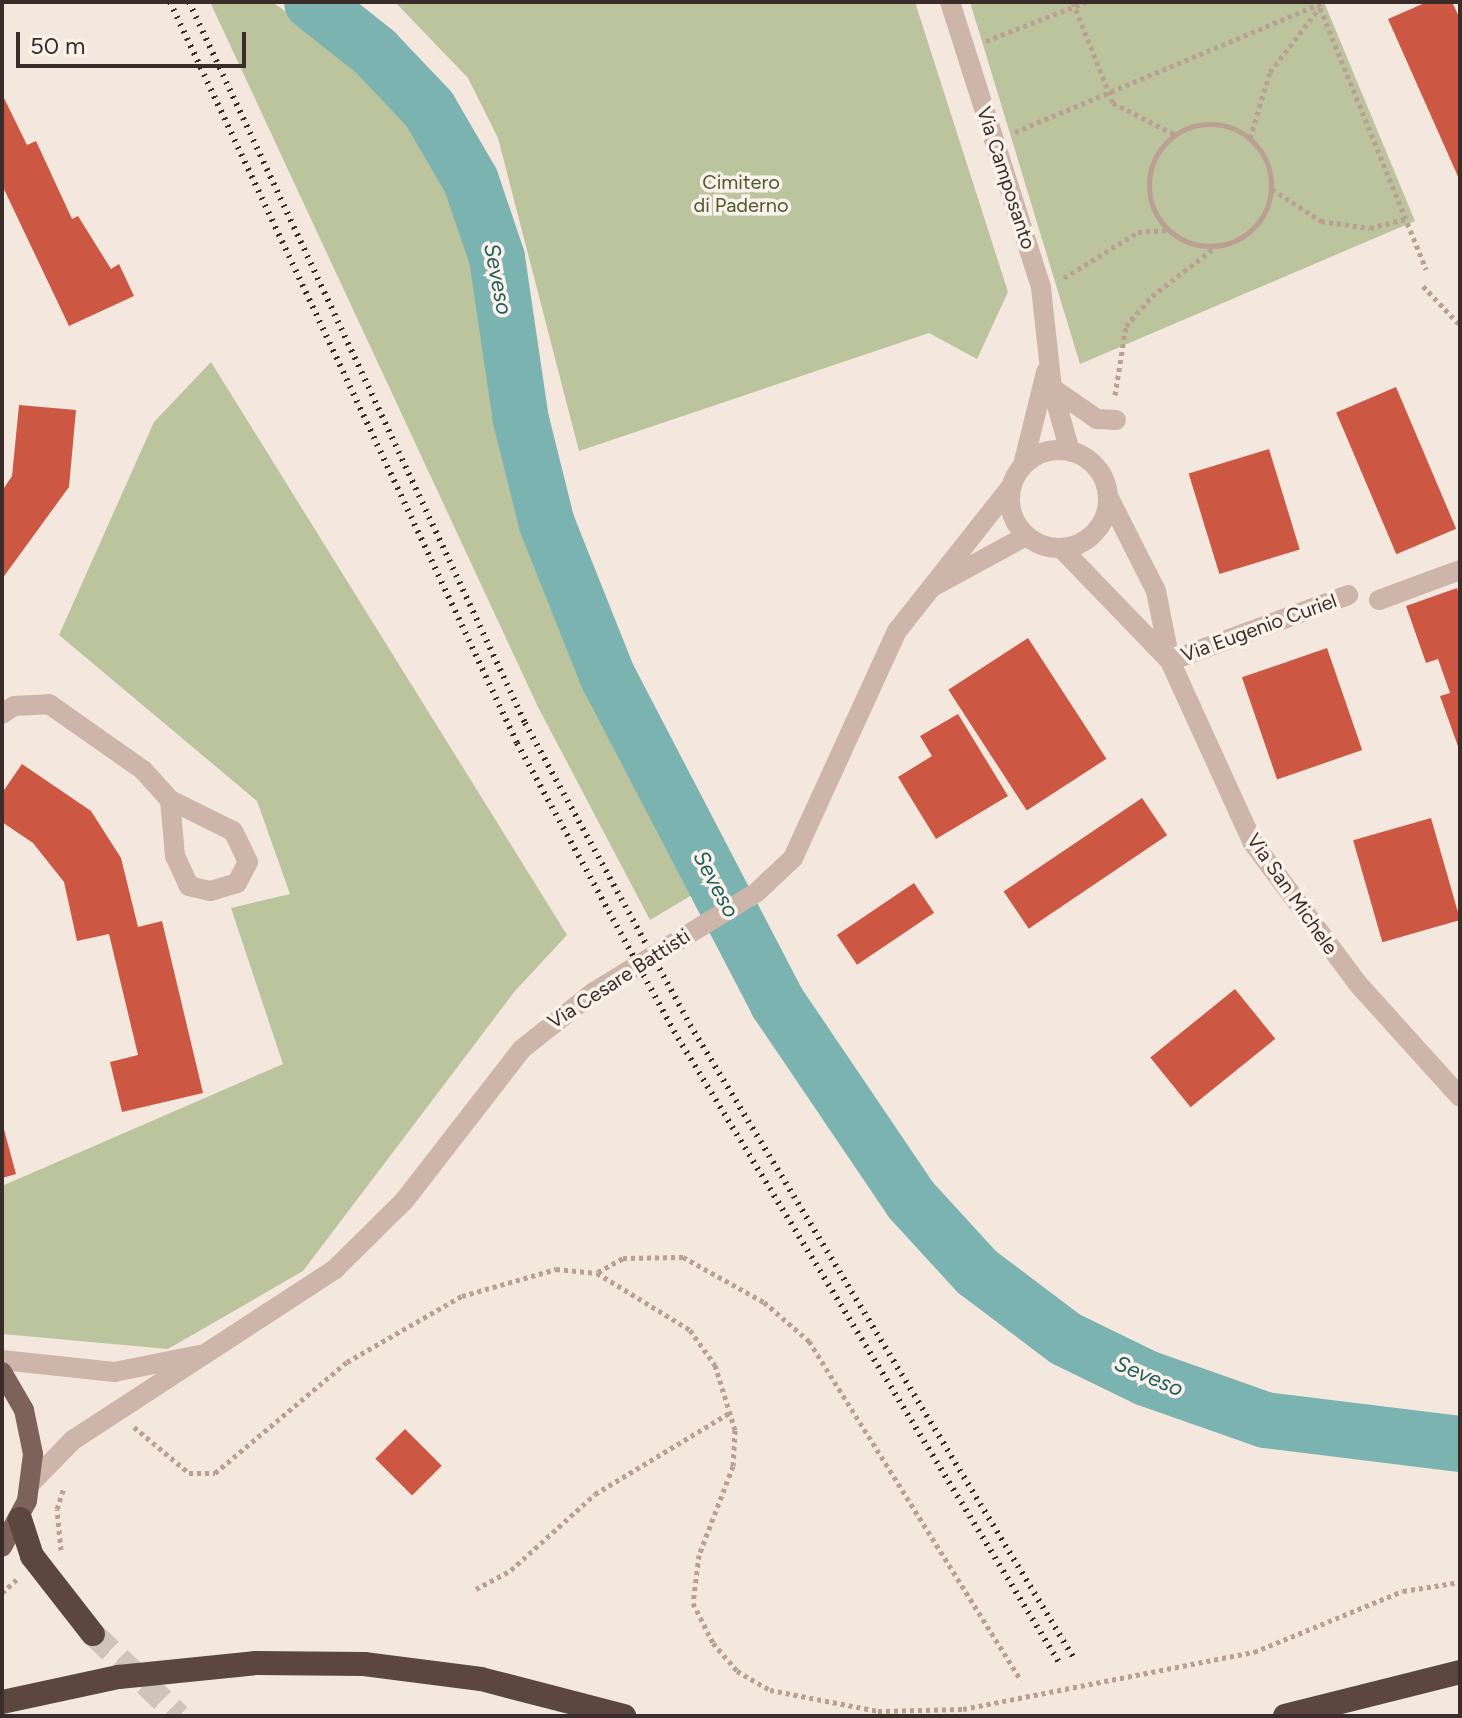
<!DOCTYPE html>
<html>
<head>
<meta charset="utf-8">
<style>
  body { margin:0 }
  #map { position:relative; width:1462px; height:1718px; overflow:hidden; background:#f4e8de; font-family:Figtree,sans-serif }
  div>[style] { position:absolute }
  .green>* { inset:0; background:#bbc49d }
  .river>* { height:56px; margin:-28px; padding:0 28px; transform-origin:28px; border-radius:28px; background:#7bb3b0 }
  .building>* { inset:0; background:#cc5844; transform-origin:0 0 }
  .highway-tunnel>* { height:24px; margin-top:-12px; transform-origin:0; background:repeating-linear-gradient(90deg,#cfc3ba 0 24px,transparent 0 36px) }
  .path>* { height:5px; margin-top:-2.5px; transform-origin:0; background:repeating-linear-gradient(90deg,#b9a093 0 4px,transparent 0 8px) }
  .path>.ring { margin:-2.5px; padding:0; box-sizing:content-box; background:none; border:5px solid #b9a093; border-radius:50% }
  .minor>* { height:20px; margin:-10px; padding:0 10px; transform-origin:10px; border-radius:10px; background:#cdb6a9 }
  .minor>.ring { margin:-10px; padding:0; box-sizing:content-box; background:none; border:20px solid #cdb6a9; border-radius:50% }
  .major>* { height:20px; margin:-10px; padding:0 10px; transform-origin:10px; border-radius:10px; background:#7c625a }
  .highway>* { height:24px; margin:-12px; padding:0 12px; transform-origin:12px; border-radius:12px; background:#5b4640 }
  .rail>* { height:6px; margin-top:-3px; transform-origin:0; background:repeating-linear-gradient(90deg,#3a2d29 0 2px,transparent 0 8px) }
  .minor-bridge>* { height:20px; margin:-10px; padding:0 10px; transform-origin:10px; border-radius:10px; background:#cdb6a9 }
  span { translate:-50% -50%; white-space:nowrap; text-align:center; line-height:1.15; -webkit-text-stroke:7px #fbf2eb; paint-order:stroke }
  .street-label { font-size:20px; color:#3a2d29 }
  .park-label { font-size:20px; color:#4d5a2b }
  .water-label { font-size:22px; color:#1c5e5c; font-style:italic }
  .frame { position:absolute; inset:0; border:4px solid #3a2d29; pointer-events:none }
  .scale { position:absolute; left:16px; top:32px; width:230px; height:36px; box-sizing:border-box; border:4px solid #3a2d29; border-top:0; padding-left:10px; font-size:24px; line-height:28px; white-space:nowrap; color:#3a2d29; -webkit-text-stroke:6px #fbf2eb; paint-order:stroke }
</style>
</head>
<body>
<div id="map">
  <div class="green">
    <div style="clip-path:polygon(210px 2px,272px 2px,357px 61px,417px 119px,482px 261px,533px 526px,697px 892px,650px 920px,538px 707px)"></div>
    <div style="clip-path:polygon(395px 2px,915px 2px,1008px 292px,977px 359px,929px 333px,579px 451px,498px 138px,468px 78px)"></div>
    <div style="clip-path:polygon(970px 2px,1324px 2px,1415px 221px,1080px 364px)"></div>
    <div style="clip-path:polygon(211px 362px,567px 935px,515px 991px,303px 1271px,168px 1349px,2px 1334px,2px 1186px,283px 1064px,231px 908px,290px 894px,257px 801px,59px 635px,154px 422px)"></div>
  </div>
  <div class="river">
    <div style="left:312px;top:2px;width:80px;rotate:38.4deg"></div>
    <div style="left:375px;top:52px;width:79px;rotate:46.5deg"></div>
    <div style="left:429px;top:109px;width:83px;rotate:59.7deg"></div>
    <div style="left:471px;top:181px;width:81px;rotate:71.3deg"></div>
    <div style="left:497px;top:258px;width:164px;rotate:81.6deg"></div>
    <div style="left:521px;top:420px;width:107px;rotate:76deg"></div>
    <div style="left:547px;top:524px;width:165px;rotate:68.3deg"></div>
    <div style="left:608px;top:677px;width:366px;rotate:62.5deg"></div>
    <div style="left:777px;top:1002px;width:239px;rotate:55.9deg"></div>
    <div style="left:911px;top:1200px;width:98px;rotate:47.5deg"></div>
    <div style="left:977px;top:1272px;width:111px;rotate:37deg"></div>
    <div style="left:1066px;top:1339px;width:89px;rotate:26deg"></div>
    <div style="left:1146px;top:1378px;width:126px;rotate:19.4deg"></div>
    <div style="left:1265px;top:1420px;width:196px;rotate:7deg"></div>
  </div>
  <div class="building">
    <div style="clip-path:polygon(1427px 2px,1452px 2px,1460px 19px,1460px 181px,1388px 19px)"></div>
    <div style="clip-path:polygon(2px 94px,27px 145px,36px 141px,72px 219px,78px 216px,111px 269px,119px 264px,134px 296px,69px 326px,2px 185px)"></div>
    <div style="left:1396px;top:387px;width:154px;height:65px;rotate:67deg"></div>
    <div style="clip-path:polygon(19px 405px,76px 410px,69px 487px,2px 579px,2px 491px,12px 476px)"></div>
    <div style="left:1269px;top:449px;width:105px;height:84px;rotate:73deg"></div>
    <div style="clip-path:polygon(1457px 588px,1460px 598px,1460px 752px,1440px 696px,1450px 693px,1438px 659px,1426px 663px,1406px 606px)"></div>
    <div style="left:1028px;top:638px;width:144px;height:95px;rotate:57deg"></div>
    <div style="left:1327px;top:648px;width:108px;height:90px;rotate:71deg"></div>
    <div style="clip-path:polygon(958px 714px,1008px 796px,936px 839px,898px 777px,932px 756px,920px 736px)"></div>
    <div style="clip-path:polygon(22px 764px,91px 811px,121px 858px,138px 927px,162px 921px,203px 1093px,122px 1112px,110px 1062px,138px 1055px,109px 934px,77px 941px,64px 882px,33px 843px,2px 822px,2px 793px)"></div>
    <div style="left:1142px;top:798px;width:45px;height:167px;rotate:56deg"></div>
    <div style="left:1431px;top:818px;width:106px;height:81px;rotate:74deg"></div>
    <div style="left:914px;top:883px;width:36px;height:93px;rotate:56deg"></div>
    <div style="left:1235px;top:989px;width:64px;height:109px;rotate:51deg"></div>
    <div style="clip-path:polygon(2px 1122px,16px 1174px,2px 1178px)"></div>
    <div style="left:405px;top:1429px;width:52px;height:42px;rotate:45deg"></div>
  </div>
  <div class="highway-tunnel">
    <div style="left:93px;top:1634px;width:119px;rotate:43.6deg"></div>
  </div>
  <div class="path">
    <div style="left:1073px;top:2px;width:109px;rotate:68.4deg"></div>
    <div style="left:1113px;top:103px;width:68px;rotate:26.9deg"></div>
    <div style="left:1320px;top:8px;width:282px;rotate:67.9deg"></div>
    <div style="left:986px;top:41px;width:107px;rotate:-21.3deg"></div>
    <div class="ring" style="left:1149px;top:124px;width:117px;height:117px"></div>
    <div style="left:1015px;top:132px;width:335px;rotate:-22.8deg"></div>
    <div style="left:1250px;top:138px;width:69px;rotate:-73.1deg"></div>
    <div style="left:1270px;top:72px;width:82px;rotate:-52.4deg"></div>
    <div style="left:1272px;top:189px;width:59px;rotate:33.1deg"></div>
    <div style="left:1321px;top:221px;width:49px;rotate:8.1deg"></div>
    <div style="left:1370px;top:228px;width:40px;rotate:-14.4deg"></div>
    <div style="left:1064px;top:278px;width:87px;rotate:-31.9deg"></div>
    <div style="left:1138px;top:232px;width:30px;rotate:-4deg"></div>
    <div style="left:1423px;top:286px;width:54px;rotate:46.5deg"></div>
    <div style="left:1115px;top:395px;width:70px;rotate:-80.9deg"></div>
    <div style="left:1126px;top:326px;width:40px;rotate:-49deg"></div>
    <div style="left:1152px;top:296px;width:82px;rotate:-37.6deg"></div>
    <div style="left:598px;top:1272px;width:29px;rotate:-29deg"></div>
    <div style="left:623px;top:1258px;width:60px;rotate:-1deg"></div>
    <div style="left:683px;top:1257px;width:93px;rotate:29.1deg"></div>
    <div style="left:764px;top:1302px;width:60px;rotate:40.9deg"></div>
    <div style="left:809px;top:1341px;width:400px;rotate:58deg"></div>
    <div style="left:134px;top:1427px;width:72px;rotate:39.9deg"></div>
    <div style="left:189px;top:1473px;width:26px"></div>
    <div style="left:215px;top:1473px;width:172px;rotate:-40.1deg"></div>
    <div style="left:347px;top:1362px;width:133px;rotate:-29.9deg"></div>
    <div style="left:462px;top:1296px;width:98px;rotate:-16deg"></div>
    <div style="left:556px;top:1269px;width:41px;rotate:5.6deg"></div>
    <div style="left:597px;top:1273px;width:109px;rotate:31.5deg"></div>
    <div style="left:690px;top:1330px;width:43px;rotate:54.5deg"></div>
    <div style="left:715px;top:1365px;width:68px;rotate:72.9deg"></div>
    <div style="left:735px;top:1430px;width:36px;rotate:93deg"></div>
    <div style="left:733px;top:1466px;width:95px;rotate:110.9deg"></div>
    <div style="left:699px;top:1555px;width:48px;rotate:97.1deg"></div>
    <div style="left:693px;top:1603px;width:45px;rotate:63.4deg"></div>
    <div style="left:713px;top:1643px;width:37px;rotate:49deg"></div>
    <div style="left:737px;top:1671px;width:38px;rotate:30deg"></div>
    <div style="left:770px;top:1690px;width:110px;rotate:11deg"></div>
    <div style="left:878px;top:1711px;width:85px;rotate:-1.3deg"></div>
    <div style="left:963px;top:1709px;width:297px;rotate:-11.1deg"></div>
    <div style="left:1254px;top:1652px;width:161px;rotate:-22.3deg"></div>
    <div style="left:1403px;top:1591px;width:58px;rotate:-9deg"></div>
    <div style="left:61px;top:1550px;width:41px;rotate:-95.6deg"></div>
    <div style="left:57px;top:1509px;width:23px;rotate:-72deg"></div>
    <div style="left:476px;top:1589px;width:40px;rotate:-28deg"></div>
    <div style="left:511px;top:1570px;width:113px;rotate:-42.1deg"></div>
    <div style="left:595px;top:1494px;width:159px;rotate:-31.1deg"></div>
    <div style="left:2px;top:1593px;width:23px;rotate:-43deg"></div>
  </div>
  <div class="minor">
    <div style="left:950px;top:2px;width:300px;rotate:72.3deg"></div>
    <div style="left:1041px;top:288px;width:101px;rotate:83.7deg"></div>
    <div style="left:1052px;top:388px;width:66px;rotate:74.1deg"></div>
    <div style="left:1052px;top:388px;width:55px;rotate:34.6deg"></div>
    <div style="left:1097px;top:419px;width:19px;rotate:3deg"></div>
    <div class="ring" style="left:1010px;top:450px;width:78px;height:78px"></div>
    <div style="left:1023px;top:465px;width:96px;rotate:-76.1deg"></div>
    <div style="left:1109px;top:498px;width:104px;rotate:63.2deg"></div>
    <div style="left:1156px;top:591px;width:71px;rotate:78.7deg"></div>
    <div style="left:1170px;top:661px;width:200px;rotate:65.5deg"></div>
    <div style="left:1253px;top:843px;width:176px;rotate:53.3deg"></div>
    <div style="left:1358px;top:984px;width:152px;rotate:47.9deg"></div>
    <div style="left:1061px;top:548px;width:157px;rotate:46deg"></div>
    <div style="left:936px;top:585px;width:102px;rotate:-28.6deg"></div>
    <div style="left:1379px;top:600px;width:86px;rotate:-20.3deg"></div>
    <div style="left:1170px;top:661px;width:190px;rotate:-20.3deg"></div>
    <div style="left:2px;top:714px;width:14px;rotate:-34deg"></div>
    <div style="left:14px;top:706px;width:35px;rotate:-3deg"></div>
    <div style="left:49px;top:704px;width:115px;rotate:35.1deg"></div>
    <div style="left:143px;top:770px;width:40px;rotate:48deg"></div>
    <div style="left:170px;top:800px;width:70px;rotate:26.2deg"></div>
    <div style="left:233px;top:831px;width:34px;rotate:64deg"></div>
    <div style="left:248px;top:862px;width:24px;rotate:118deg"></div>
    <div style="left:237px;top:883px;width:28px;rotate:163deg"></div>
    <div style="left:210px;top:891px;width:22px;rotate:-167deg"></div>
    <div style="left:189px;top:886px;width:33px;rotate:-115deg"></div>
    <div style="left:175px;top:856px;width:56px;rotate:-95.1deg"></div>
    <div style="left:757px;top:892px;width:50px;rotate:-43.4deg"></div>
    <div style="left:793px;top:858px;width:250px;rotate:-65.4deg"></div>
    <div style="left:897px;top:631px;width:182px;rotate:-51.7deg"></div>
    <div style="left:2px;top:1360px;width:113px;rotate:6.1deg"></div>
    <div style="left:114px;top:1372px;width:87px;rotate:-11.3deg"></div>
    <div style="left:31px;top:1483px;width:60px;rotate:-45.7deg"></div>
    <div style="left:73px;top:1440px;width:313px;rotate:-33.1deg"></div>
    <div style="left:335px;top:1269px;width:97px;rotate:-44.6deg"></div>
    <div style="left:404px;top:1201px;width:192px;rotate:-52.2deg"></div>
    <div style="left:522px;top:1049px;width:92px;rotate:-38.4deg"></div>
  </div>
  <div class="major">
    <div style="left:2px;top:1372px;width:44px;rotate:59.9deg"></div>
    <div style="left:24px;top:1410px;width:45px;rotate:78.4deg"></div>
    <div style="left:33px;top:1454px;width:47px;rotate:97.3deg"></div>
    <div style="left:27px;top:1501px;width:52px;rotate:118.5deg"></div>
  </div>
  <div class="highway">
    <div style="left:20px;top:1519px;width:39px;rotate:72deg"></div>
    <div style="left:32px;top:1556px;width:99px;rotate:52deg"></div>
    <div style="left:2px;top:1702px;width:120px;rotate:-12.1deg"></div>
    <div style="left:119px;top:1677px;width:138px;rotate:-5.8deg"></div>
    <div style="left:256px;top:1663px;width:108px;rotate:0.5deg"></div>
    <div style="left:364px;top:1664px;width:118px;rotate:7.3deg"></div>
    <div style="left:481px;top:1679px;width:148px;rotate:14.5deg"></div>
    <div style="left:1285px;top:1716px;width:180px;rotate:-14.1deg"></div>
  </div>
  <div class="rail">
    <div style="left:170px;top:2px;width:818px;rotate:64.91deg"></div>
    <div style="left:517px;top:743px;width:336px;rotate:61.4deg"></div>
    <div style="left:678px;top:1038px;width:733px;rotate:58.61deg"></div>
    <div style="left:189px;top:2px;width:795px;rotate:65.01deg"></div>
    <div style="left:525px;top:723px;width:344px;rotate:61.3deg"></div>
    <div style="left:690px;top:1025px;width:739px;rotate:58.78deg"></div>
  </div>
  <div class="minor-bridge">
    <div style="left:594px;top:992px;width:191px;rotate:-31.5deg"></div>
  </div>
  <div class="street-label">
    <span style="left:1006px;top:178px;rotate:72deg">Via Camposanto</span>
    <span style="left:1259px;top:628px;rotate:-20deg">Via Eugenio Curiel</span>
    <span style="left:1292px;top:894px;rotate:55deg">Via San Michele</span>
    <span style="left:619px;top:979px;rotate:-33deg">Via Cesare Battisti</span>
  </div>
  <div class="park-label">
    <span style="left:741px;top:194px">Cimitero<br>di Paderno</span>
  </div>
  <div class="water-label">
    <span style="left:498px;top:279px;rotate:79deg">Seveso</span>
    <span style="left:716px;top:884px;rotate:62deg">Seveso</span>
    <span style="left:1149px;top:1376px;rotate:23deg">Seveso</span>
  </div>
  <div class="frame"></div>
  <div class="scale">50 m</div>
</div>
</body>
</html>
